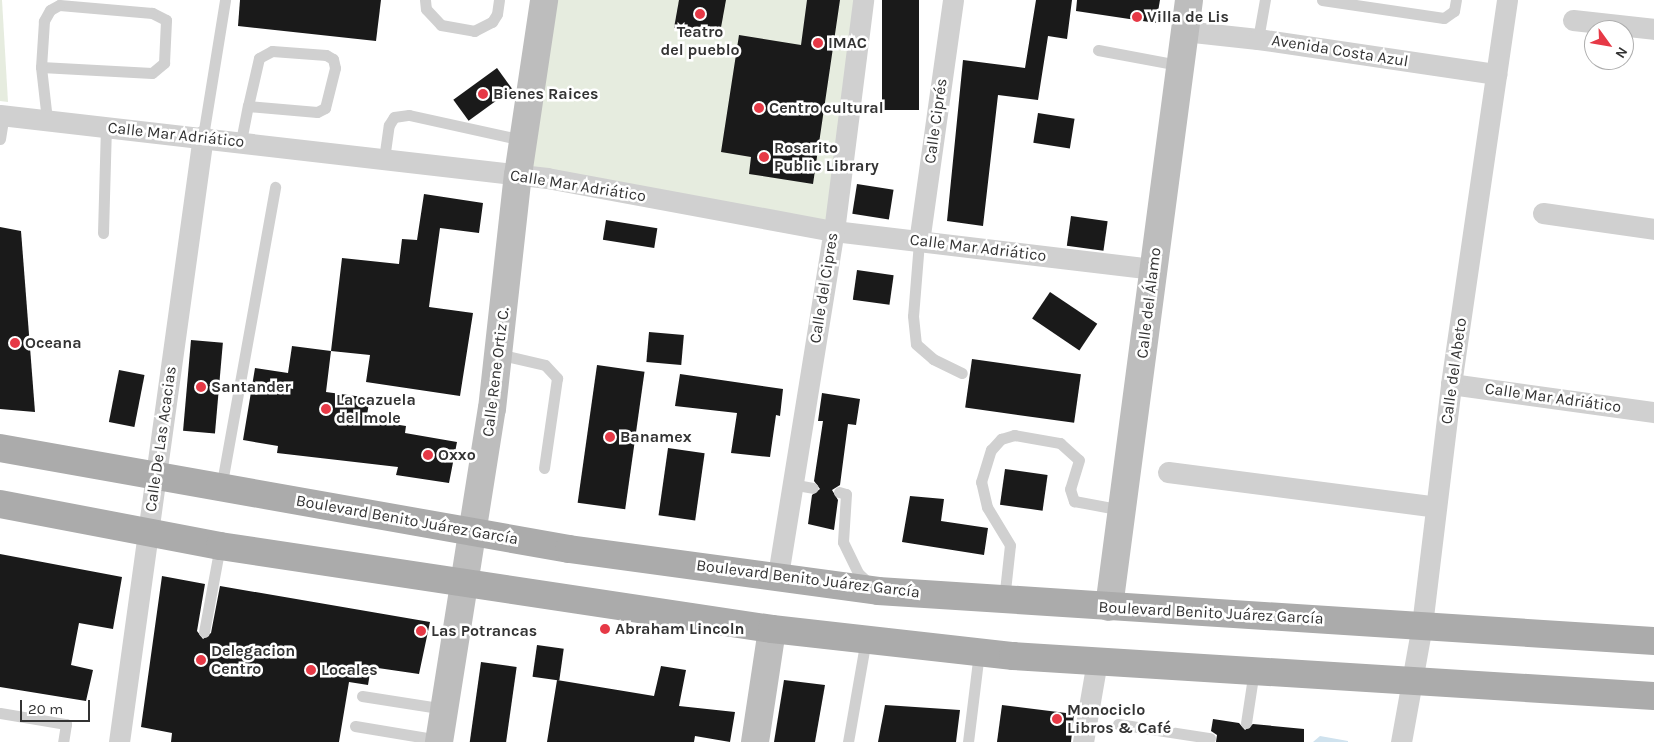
<!DOCTYPE html>
<html>
<head>
<meta charset="utf-8">
<style>
  body { margin:0 }
  #map { position:relative; width:1654px; height:742px; overflow:hidden; background:#fff; font-family:Karla,sans-serif }
  div>[style] { position:absolute }
  .green>* { inset:0; background:#e6ecdf }
  .water>* { inset:0; background:#cfe2ee }
  .building>* { inset:0; background:#1a1a1a; transform-origin:0 0 }
  .lane>* { height:11px; margin:-5.5px; padding:0 5.5px; transform-origin:5.5px; border-radius:5.5px; background:#d0d0d0 }
  .street>* { height:21px; margin:-10.5px; padding:0 10.5px; transform-origin:10.5px; border-radius:10.5px; background:#d0d0d0 }
  .secondary>* { height:28px; margin:-14px; padding:0 14px; transform-origin:14px; border-radius:14px; background:#bdbdbd }
  .primary>* { height:28px; margin:-14px; padding:0 14px; transform-origin:14px; border-radius:14px; background:#ababab }
  .dots>* { width:14px; height:14px; translate:-50% -50%; box-sizing:border-box; border:2px solid #fff; border-radius:50% }
  span { translate:-50% -50%; white-space:nowrap; text-align:center; line-height:1.15; -webkit-text-stroke:5px #fff; paint-order:stroke }
  .poi-label { font-size:16px; color:#333; font-weight:700 }
  .left { translate:0 -50%; text-align:left }
  .street-label { font-size:16px; color:#333 }
  .north { position:absolute; left:1584px; top:20px; width:50px; height:50px; box-sizing:border-box; background:#fff; border:1px solid #adadad; border-radius:50%; rotate:122deg; font-size:14px; font-weight:700; line-height:20px; text-align:center; color:#333 }
  .north::after { content:''; display:block; margin:auto; width:18px; height:22px; background:#e63946; clip-path:polygon(50% 0,100% 100%,50% 72%,0 100%) }
  .scale { position:absolute; left:20px; top:700px; width:70px; height:22px; box-sizing:border-box; border:2px solid #333; border-top:0; padding-left:6px; font-size:15px; line-height:18px; white-space:nowrap; color:#333; -webkit-text-stroke:4px #fff; paint-order:stroke }
</style>
</head>
<body>
<div id="map">
  <div class="green">
    <div style="clip-path:polygon(0 0,2px 0,8px 102px,0 101px)"></div>
    <div style="clip-path:polygon(544px 0,863px 0,834px 231px,518px 175px)"></div>
  </div>
  <div class="water">
    <div style="clip-path:polygon(1320px 736px,1348px 741px,1348px 742px,1313px 742px)"></div>
  </div>
  <div class="building">
    <div style="clip-path:polygon(240px 0,381px 0,376px 41px,238px 26px)"></div>
    <div style="clip-path:polygon(679px 0,726px 0,720px 33px,674px 28px)"></div>
    <div style="clip-path:polygon(807px 0,840px 0,813px 184px,749px 174px,751px 157px,721px 152px,739px 35px,801px 45px)"></div>
    <div style="left:882px;top:0;width:37px;height:110px"></div>
    <div style="clip-path:polygon(1036px 0,1072px 0,1067px 39px,1048px 36px,1038px 100px,998px 95px,983px 226px,947px 221px,963px 60px,1025px 68px)"></div>
    <div style="clip-path:polygon(1077px 0,1160px 0,1156px 23px,1076px 11px)"></div>
    <div style="left:497px;top:68px;width:26px;height:54px;rotate:54deg"></div>
    <div style="left:1038px;top:113px;width:37px;height:30px;rotate:9deg"></div>
    <div style="left:857px;top:184px;width:37px;height:30px;rotate:9deg"></div>
    <div style="clip-path:polygon(424px 194px,483px 203px,479px 233px,440px 228px,429px 307px,473px 313px,460px 396px,366px 382px,370px 355px,331px 351px,342px 258px,399px 264px,402px 239px,417px 240px)"></div>
    <div style="left:1071px;top:216px;width:37px;height:30px;rotate:8deg"></div>
    <div style="left:606px;top:220px;width:52px;height:20px;rotate:9deg"></div>
    <div style="clip-path:polygon(0 227px,21px 231px,35px 412px,0 409px)"></div>
    <div style="left:857px;top:270px;width:37px;height:30px;rotate:8deg"></div>
    <div style="left:1050px;top:292px;width:57px;height:32px;rotate:34deg"></div>
    <div style="left:649px;top:332px;width:35px;height:30px;rotate:5deg"></div>
    <div style="left:191px;top:340px;width:32px;height:91px;rotate:5deg"></div>
    <div style="clip-path:polygon(292px 346px,331px 351px,326px 392px,370px 398px,366px 420px,406px 426px,405px 433px,457px 442px,449px 483px,396px 475px,398px 467px,277px 453px,278px 446px,243px 440px,255px 368px,288px 373px)"></div>
    <div style="left:972px;top:359px;width:110px;height:49px;rotate:8deg"></div>
    <div style="left:597px;top:365px;width:48px;height:139px;rotate:8deg"></div>
    <div style="left:119px;top:370px;width:26px;height:53px;rotate:11deg"></div>
    <div style="clip-path:polygon(680px 374px,783px 389px,780px 416px,776px 415px,770px 457px,731px 453px,737px 413px,675px 406px)"></div>
    <div style="clip-path:polygon(822px 393px,860px 399px,856px 425px,848px 424px,840px 485px,832px 490px,838px 500px,834px 530px,808px 524px,812px 495px,820px 489px,814px 481px,823px 421px,818px 421px)"></div>
    <div style="left:668px;top:448px;width:37px;height:68px;rotate:8deg"></div>
    <div style="left:1005px;top:469px;width:43px;height:36px;rotate:8deg"></div>
    <div style="clip-path:polygon(910px 496px,944px 499px,941px 521px,988px 528px,984px 555px,902px 542px)"></div>
    <div style="clip-path:polygon(0 554px,122px 577px,113px 629px,79px 623px,71px 665px,93px 670px,86px 701px,0 687px)"></div>
    <div style="clip-path:polygon(162px 576px,205px 584px,197px 631px,203px 639px,211px 633px,220px 586px,430px 622px,419px 674px,371px 667px,368px 685px,349px 682px,339px 742px,171px 742px,172px 733px,141px 727px)"></div>
    <div style="left:537px;top:645px;width:27px;height:32px;rotate:8deg"></div>
    <div style="left:481px;top:662px;width:36px;height:81px;rotate:8deg"></div>
    <div style="clip-path:polygon(661px 666px,686px 670px,679px 706px,735px 712px,730px 742px,695px 736px,694px 742px,547px 742px,557px 680px,654px 696px)"></div>
    <div style="clip-path:polygon(784px 680px,825px 685px,815px 742px,774px 742px)"></div>
    <div style="clip-path:polygon(885px 705px,960px 710px,956px 742px,878px 742px)"></div>
    <div style="clip-path:polygon(1002px 705px,1074px 714px,1071px 742px,997px 742px)"></div>
    <div style="clip-path:polygon(1213px 719px,1239px 723px,1245px 730px,1253px 724px,1304px 729px,1304px 742px,1216px 742px,1217px 735px,1211px 731px)"></div>
  </div>
  <div class="lane">
    <div style="left:425px;top:0;width:9px;rotate:84deg"></div>
    <div style="left:426px;top:9px;width:22px;rotate:47deg"></div>
    <div style="left:441px;top:25px;width:34px;rotate:10deg"></div>
    <div style="left:474px;top:31px;width:20px;rotate:-27deg"></div>
    <div style="left:492px;top:22px;width:9px;rotate:-58deg"></div>
    <div style="left:497px;top:14px;width:14px;rotate:-82deg"></div>
    <div style="left:1322px;top:0;width:123px;rotate:8.4deg"></div>
    <div style="left:1444px;top:18px;width:12px;rotate:-35deg"></div>
    <div style="left:1454px;top:11px;width:11px;rotate:-80deg"></div>
    <div style="left:1258px;top:39px;width:40px;rotate:-80deg"></div>
    <div style="left:1098px;top:50px;width:81px;rotate:10.6deg"></div>
    <div style="left:41px;top:67px;width:111px;rotate:3.1deg"></div>
    <div style="left:152px;top:73px;width:16px;rotate:-40deg"></div>
    <div style="left:164px;top:63px;width:43px;rotate:-87.3deg"></div>
    <div style="left:166px;top:20px;width:16px;rotate:-153deg"></div>
    <div style="left:152px;top:13px;width:93px;rotate:-175.1deg"></div>
    <div style="left:59px;top:5px;width:10px;rotate:151deg"></div>
    <div style="left:50px;top:10px;width:13px;rotate:119deg"></div>
    <div style="left:44px;top:21px;width:46px;rotate:93.7deg"></div>
    <div style="left:41px;top:67px;width:53px;rotate:83.5deg"></div>
    <div style="left:203px;top:136px;width:138px;rotate:-80.8deg"></div>
    <div style="left:0;top:139px;width:24px;rotate:-81deg"></div>
    <div style="left:241px;top:141px;width:36px;rotate:-79deg"></div>
    <div style="left:248px;top:106px;width:49px;rotate:-77.1deg"></div>
    <div style="left:259px;top:58px;width:15px;rotate:-28deg"></div>
    <div style="left:272px;top:51px;width:54px;rotate:4.2deg"></div>
    <div style="left:326px;top:55px;width:8px;rotate:30deg"></div>
    <div style="left:333px;top:59px;width:9px;rotate:77deg"></div>
    <div style="left:335px;top:68px;width:41px;rotate:104deg"></div>
    <div style="left:325px;top:108px;width:9px;rotate:153deg"></div>
    <div style="left:317px;top:112px;width:69px;rotate:-175deg"></div>
    <div style="left:384px;top:159px;width:34px;rotate:-82deg"></div>
    <div style="left:389px;top:125px;width:9px;rotate:-58deg"></div>
    <div style="left:394px;top:117px;width:15px;rotate:-8deg"></div>
    <div style="left:409px;top:115px;width:117px;rotate:12.4deg"></div>
    <div style="left:103px;top:233px;width:105px;rotate:-88.4deg"></div>
    <div style="left:919px;top:242px;width:74px;rotate:94.6deg"></div>
    <div style="left:913px;top:316px;width:28px;rotate:84deg"></div>
    <div style="left:916px;top:344px;width:23px;rotate:41deg"></div>
    <div style="left:933px;top:359px;width:32px;rotate:26deg"></div>
    <div style="left:498px;top:354px;width:48px;rotate:13.2deg"></div>
    <div style="left:545px;top:365px;width:18px;rotate:47deg"></div>
    <div style="left:557px;top:378px;width:91px;rotate:98.2deg"></div>
    <div style="left:791px;top:484px;width:22px;rotate:10deg"></div>
    <div style="left:221px;top:488px;width:306px;rotate:-79.8deg"></div>
    <div style="left:839px;top:492px;width:7px;rotate:16deg"></div>
    <div style="left:846px;top:494px;width:48px;rotate:93.6deg"></div>
    <div style="left:843px;top:542px;width:34px;rotate:64deg"></div>
    <div style="left:858px;top:573px;width:18px;rotate:43deg"></div>
    <div style="left:1004px;top:600px;width:55px;rotate:-83.8deg"></div>
    <div style="left:1010px;top:545px;width:44px;rotate:-121.2deg"></div>
    <div style="left:987px;top:507px;width:26px;rotate:-103deg"></div>
    <div style="left:981px;top:482px;width:34px;rotate:-73deg"></div>
    <div style="left:991px;top:450px;width:15px;rotate:-48deg"></div>
    <div style="left:1001px;top:439px;width:14px;rotate:-17deg"></div>
    <div style="left:1014px;top:435px;width:47px;rotate:9.9deg"></div>
    <div style="left:1060px;top:443px;width:25px;rotate:42deg"></div>
    <div style="left:1079px;top:460px;width:30px;rotate:107deg"></div>
    <div style="left:1070px;top:489px;width:13px;rotate:72deg"></div>
    <div style="left:1074px;top:501px;width:49px;rotate:10.6deg"></div>
    <div style="left:204px;top:632px;width:87px;rotate:-79.5deg"></div>
    <div style="left:362px;top:696px;width:84px;rotate:8.9deg"></div>
    <div style="left:0;top:713px;width:67px;rotate:9.5deg"></div>
    <div style="left:66px;top:724px;width:18px;rotate:99deg"></div>
    <div style="left:1246px;top:723px;width:54px;rotate:-81.4deg"></div>
    <div style="left:1118px;top:724px;width:93px;rotate:8.7deg"></div>
    <div style="left:355px;top:726px;width:85px;rotate:9.5deg"></div>
    <div style="left:848px;top:742px;width:105px;rotate:-80.1deg"></div>
    <div style="left:968px;top:742px;width:91px;rotate:-83deg"></div>
  </div>
  <div class="street">
    <div style="left:1573px;top:20px;width:81px;rotate:6.3deg"></div>
    <div style="left:1184px;top:31px;width:74px;rotate:6.2deg"></div>
    <div style="left:1258px;top:39px;width:241px;rotate:8.4deg"></div>
    <div style="left:0;top:115px;width:551px;rotate:6.57deg"></div>
    <div style="left:547px;top:178px;width:292px;rotate:10.5deg"></div>
    <div style="left:834px;top:231px;width:322px;rotate:6.8deg"></div>
    <div style="left:1543px;top:213px;width:112px;rotate:8.2deg"></div>
    <div style="left:919px;top:242px;width:244px;rotate:-82deg"></div>
    <div style="left:1451px;top:384px;width:205px;rotate:7.9deg"></div>
    <div style="left:1168px;top:472px;width:270px;rotate:7.4deg"></div>
    <div style="left:778px;top:575px;width:349px;rotate:-80.8deg"></div>
    <div style="left:834px;top:231px;width:233px;rotate:-82.8deg"></div>
    <div style="left:119px;top:742px;width:612px;rotate:-82.11deg"></div>
    <div style="left:1083px;top:742px;width:82px;rotate:-80.2deg"></div>
    <div style="left:1401px;top:742px;width:119px;rotate:-79.8deg"></div>
    <div style="left:1422px;top:625px;width:243px;rotate:-83.1deg"></div>
    <div style="left:1451px;top:384px;width:388px;rotate:-81.7deg"></div>
  </div>
  <div class="secondary">
    <div style="left:1109px;top:607px;width:612px;rotate:-82.49deg"></div>
    <div style="left:439px;top:742px;width:337px;rotate:-81deg"></div>
    <div style="left:492px;top:409px;width:235px;rotate:-83.7deg"></div>
    <div style="left:518px;top:175px;width:177px;rotate:-81.5deg"></div>
    <div style="left:755px;top:742px;width:114px;rotate:-81.4deg"></div>
  </div>
  <div class="primary">
    <div style="left:0;top:448px;width:578px;rotate:10.07deg"></div>
    <div style="left:569px;top:549px;width:312px;rotate:7.7deg"></div>
    <div style="left:878px;top:591px;width:778px;rotate:3.69deg"></div>
    <div style="left:0;top:504px;width:224px;rotate:10.8deg"></div>
    <div style="left:220px;top:546px;width:558px;rotate:8.55deg"></div>
    <div style="left:772px;top:629px;width:243px;rotate:6.4deg"></div>
    <div style="left:1013px;top:656px;width:642px;rotate:3.57deg"></div>
  </div>
  <div class="dots">
    <div style="left:700px;top:14px;background:#e63946"></div>
    <div style="left:1137px;top:17px;background:#e63946"></div>
    <div style="left:818px;top:43px;background:#e63946"></div>
    <div style="left:483px;top:94px;background:#e63946"></div>
    <div style="left:759px;top:108px;background:#e63946"></div>
    <div style="left:764px;top:157px;background:#e63946"></div>
    <div style="left:15px;top:343px;background:#e63946"></div>
    <div style="left:201px;top:387px;background:#e63946"></div>
    <div style="left:326px;top:409px;background:#e63946"></div>
    <div style="left:610px;top:437px;background:#e63946"></div>
    <div style="left:428px;top:455px;background:#e63946"></div>
    <div style="left:605px;top:629px;background:#e63946"></div>
    <div style="left:421px;top:631px;background:#e63946"></div>
    <div style="left:201px;top:660px;background:#e63946"></div>
    <div style="left:311px;top:670px;background:#e63946"></div>
    <div style="left:1057px;top:719px;background:#e63946"></div>
  </div>
  <div class="poi-label">
    <span class="left" style="left:1147px;top:17px">Villa de Lis</span>
    <span style="left:700px;top:41px">Teatro<br>del pueblo</span>
    <span class="left" style="left:828px;top:43px">IMAC</span>
    <span class="left" style="left:493px;top:94px">Bienes Raices</span>
    <span class="left" style="left:769px;top:108px">Centro cultural</span>
    <span class="left" style="left:774px;top:157px">Rosarito<br>Public Library</span>
    <span class="left" style="left:25px;top:343px">Oceana</span>
    <span class="left" style="left:211px;top:387px">Santander</span>
    <span class="left" style="left:336px;top:409px">La cazuela<br>del mole</span>
    <span class="left" style="left:620px;top:437px">Banamex</span>
    <span class="left" style="left:438px;top:455px">Oxxo</span>
    <span class="left" style="left:615px;top:629px">Abraham Lincoln</span>
    <span class="left" style="left:431px;top:631px">Las Potrancas</span>
    <span class="left" style="left:211px;top:660px">Delegacion<br>Centro</span>
    <span class="left" style="left:321px;top:670px">Locales</span>
    <span class="left" style="left:1067px;top:719px">Monociclo<br>Libros &amp; Café</span>
  </div>
  <div class="street-label">
    <span style="left:1340px;top:51px;rotate:9deg">Avenida Costa Azul</span>
    <span style="left:936px;top:121px;rotate:-82deg">Calle Ciprés</span>
    <span style="left:176px;top:135px;rotate:6deg">Calle Mar Adriático</span>
    <span style="left:578px;top:186px;rotate:9deg">Calle Mar Adriático</span>
    <span style="left:978px;top:248px;rotate:7deg">Calle Mar Adriático</span>
    <span style="left:824px;top:288px;rotate:-81deg">Calle del Cipres</span>
    <span style="left:1149px;top:303px;rotate:-83deg">Calle del Álamo</span>
    <span style="left:1454px;top:371px;rotate:-82deg">Calle del Abeto</span>
    <span style="left:496px;top:372px;rotate:-83deg">Calle Rene Ortiz C.</span>
    <span style="left:1553px;top:398px;rotate:8deg">Calle Mar Adriático</span>
    <span style="left:161px;top:439px;rotate:-82deg">Calle De Las Acacias</span>
    <span style="left:407px;top:520px;rotate:10deg">Boulevard Benito Juárez García</span>
    <span style="left:808px;top:579px;rotate:7deg">Boulevard Benito Juárez García</span>
    <span style="left:1211px;top:613px;rotate:3deg">Boulevard Benito Juárez García</span>
  </div>
  <div class="north">N</div>
  <div class="scale">20 m</div>
</div>
</body>
</html>
